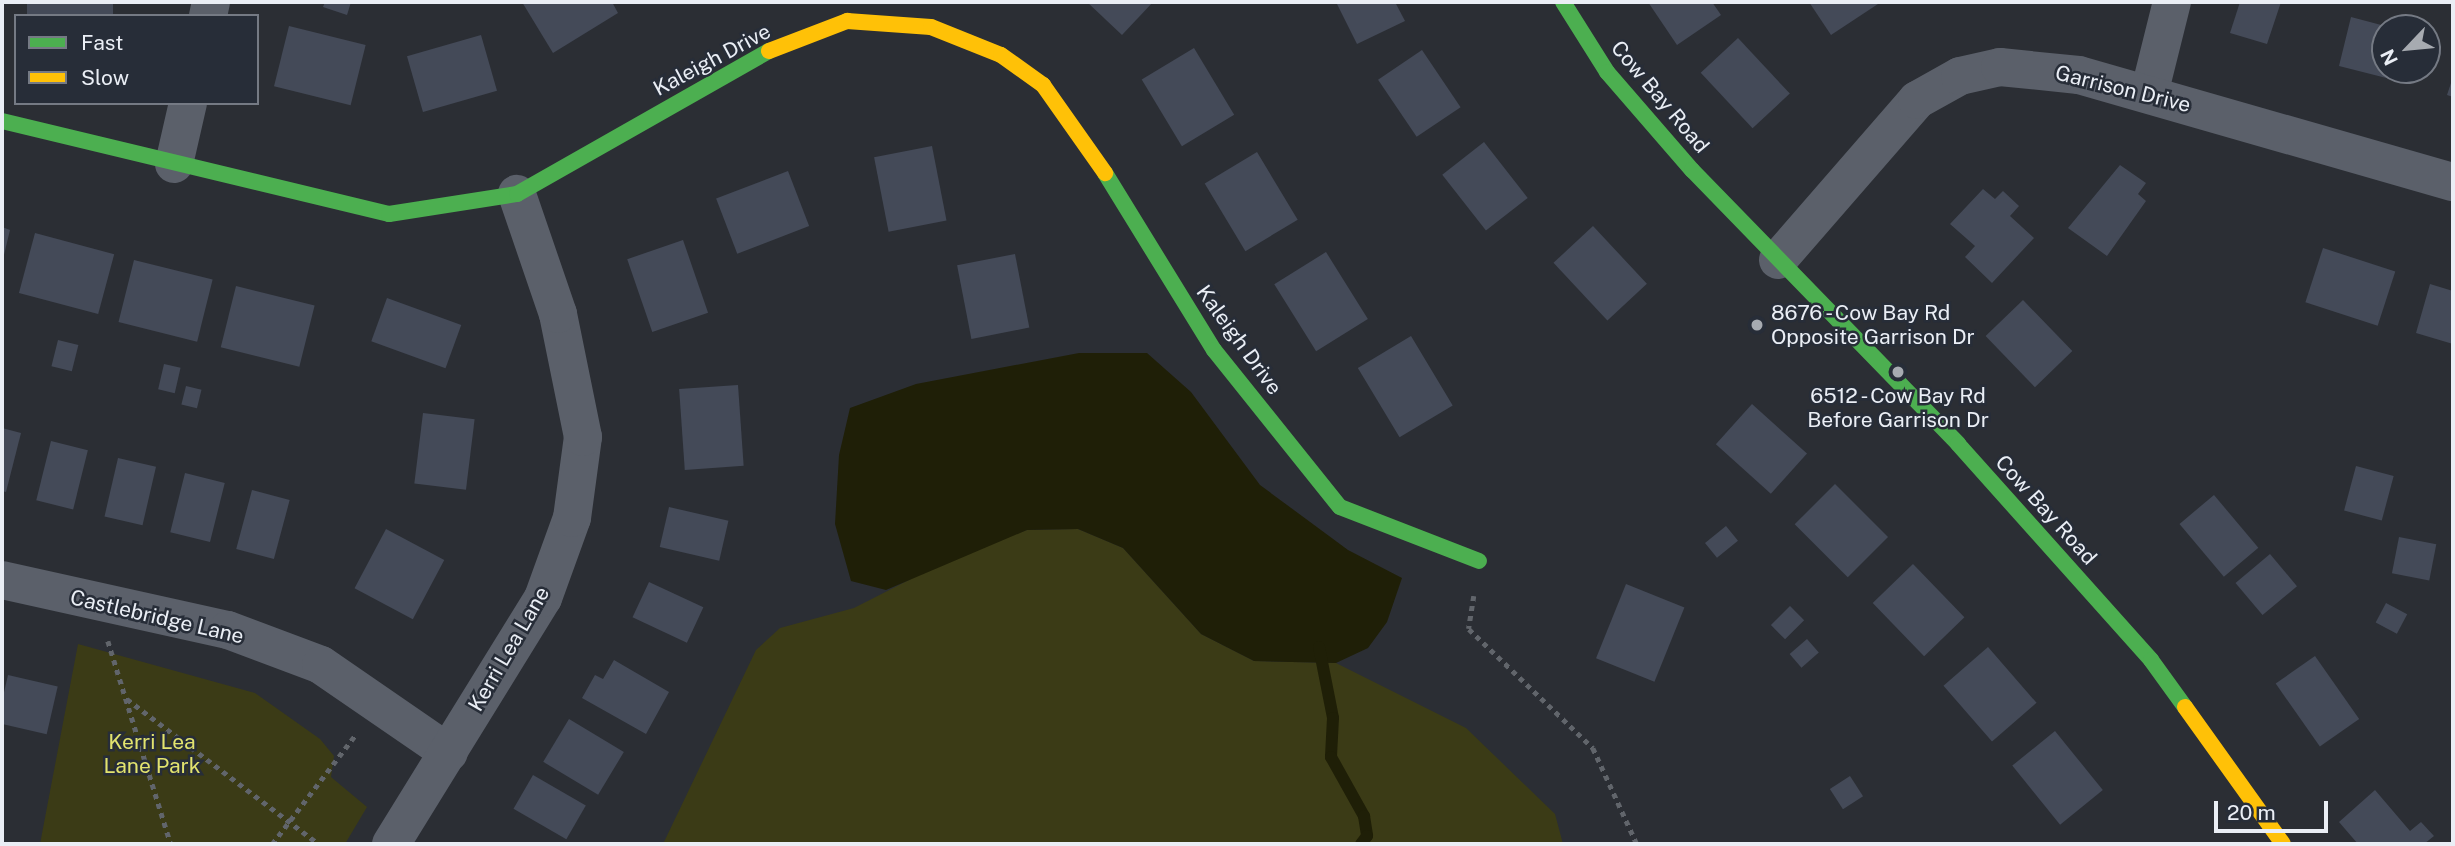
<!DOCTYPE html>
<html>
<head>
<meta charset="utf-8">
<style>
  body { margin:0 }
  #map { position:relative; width:2455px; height:846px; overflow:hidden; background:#2b2e34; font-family:"Public Sans",sans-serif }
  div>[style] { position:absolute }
  .green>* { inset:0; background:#3b3b16 }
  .water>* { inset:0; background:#1f1f07 }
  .stream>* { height:12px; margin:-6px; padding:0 6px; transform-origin:6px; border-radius:6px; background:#1f1f07 }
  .building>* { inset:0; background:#444a58; transform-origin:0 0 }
  .path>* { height:4.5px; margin-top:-2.25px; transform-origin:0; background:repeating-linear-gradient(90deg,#61656b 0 5px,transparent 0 10px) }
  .street>* { height:38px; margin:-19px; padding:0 19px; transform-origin:19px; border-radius:19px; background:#5b606a }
  .fast>* { height:16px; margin:-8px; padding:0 8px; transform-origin:8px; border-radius:8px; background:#4caf50 }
  .slow>* { height:16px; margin:-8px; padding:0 8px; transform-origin:8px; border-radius:8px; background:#ffc107 }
  .dots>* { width:19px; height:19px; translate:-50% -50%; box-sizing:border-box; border:4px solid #272d38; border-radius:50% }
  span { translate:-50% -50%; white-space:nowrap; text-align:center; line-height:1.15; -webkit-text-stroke:5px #272d38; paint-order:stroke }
  .street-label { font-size:21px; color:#eaeef5 }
  .poi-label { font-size:21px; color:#eaeef5 }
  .left { translate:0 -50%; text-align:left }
  .park-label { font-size:21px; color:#e2e36e }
  .frame { position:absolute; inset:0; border:4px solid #eaeef5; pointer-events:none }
  .legend { position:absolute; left:14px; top:14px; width:245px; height:91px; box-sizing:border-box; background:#272d38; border:2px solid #757a84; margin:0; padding:9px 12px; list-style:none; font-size:21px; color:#eaeef5 }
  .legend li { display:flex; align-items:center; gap:14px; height:35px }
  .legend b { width:35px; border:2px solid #757a84 }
  .north { position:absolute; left:2371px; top:14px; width:70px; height:70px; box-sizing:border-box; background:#272d38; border:2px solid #757a84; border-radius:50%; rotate:244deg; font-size:19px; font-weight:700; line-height:28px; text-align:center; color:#eaeef5 }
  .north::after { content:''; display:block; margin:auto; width:24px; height:32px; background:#a7abb1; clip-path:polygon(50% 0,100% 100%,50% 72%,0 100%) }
  .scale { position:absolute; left:2214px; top:801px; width:114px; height:32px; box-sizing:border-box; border:4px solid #eaeef5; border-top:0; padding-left:9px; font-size:21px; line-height:24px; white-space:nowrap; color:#eaeef5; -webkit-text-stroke:5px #272d38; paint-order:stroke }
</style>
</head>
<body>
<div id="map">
  <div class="green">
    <div style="clip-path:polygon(1078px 529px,1123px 548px,1201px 634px,1254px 661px,1336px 663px,1466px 728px,1555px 814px,1563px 844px,663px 844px,756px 650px,780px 628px,854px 608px,962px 553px,1027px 530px)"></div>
    <div style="clip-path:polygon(78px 644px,255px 693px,320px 739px,334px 756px,331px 777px,367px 807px,345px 844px,40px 844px)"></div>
  </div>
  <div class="water">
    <div style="clip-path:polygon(1079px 353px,1147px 353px,1191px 392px,1260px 485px,1348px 550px,1402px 578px,1387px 622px,1368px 648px,1336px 663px,1254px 661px,1201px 634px,1123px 548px,1078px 529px,1027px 530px,886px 590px,851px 581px,835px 524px,839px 455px,850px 408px,916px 384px)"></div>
  </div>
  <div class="stream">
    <div style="left:1319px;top:647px;width:72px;rotate:78.8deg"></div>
    <div style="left:1333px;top:718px;width:39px;rotate:93deg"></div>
    <div style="left:1331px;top:757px;width:68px;rotate:60.8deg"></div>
    <div style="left:1364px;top:816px;width:20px;rotate:81deg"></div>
    <div style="left:1367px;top:836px;width:10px;rotate:127deg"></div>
  </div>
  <div class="building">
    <div style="left:27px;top:2px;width:86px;height:15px"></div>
    <div style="clip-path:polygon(325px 2px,351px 2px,347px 15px,323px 7px)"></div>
    <div style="clip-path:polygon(522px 2px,612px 2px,618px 13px,553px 53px)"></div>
    <div style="clip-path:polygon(1087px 2px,1153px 2px,1122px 35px)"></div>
    <div style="clip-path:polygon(1336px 2px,1395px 2px,1405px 21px,1357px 44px)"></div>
    <div style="clip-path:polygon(1648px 2px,1712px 2px,1721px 15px,1677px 45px)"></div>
    <div style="clip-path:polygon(1809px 2px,1881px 2px,1831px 35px)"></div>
    <div style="clip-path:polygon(2240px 2px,2281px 2px,2267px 44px,2230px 33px)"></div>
    <div style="clip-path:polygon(2351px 17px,2385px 26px,2385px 70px,2414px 70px,2410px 84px,2339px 66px)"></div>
    <div style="left:289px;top:26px;width:79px;height:62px;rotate:14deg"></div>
    <div style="left:481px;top:35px;width:58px;height:77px;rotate:74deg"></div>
    <div style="left:1738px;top:38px;width:76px;height:51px;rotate:47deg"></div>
    <div style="left:1194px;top:48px;width:78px;height:61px;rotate:59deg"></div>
    <div style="left:1422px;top:50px;width:69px;height:53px;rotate:56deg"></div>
    <div style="clip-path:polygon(2453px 77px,2453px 97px,2447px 95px)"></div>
    <div style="left:1484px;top:142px;width:71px;height:53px;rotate:52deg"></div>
    <div style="left:932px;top:146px;width:76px;height:59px;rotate:79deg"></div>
    <div style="left:1257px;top:152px;width:79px;height:61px;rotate:59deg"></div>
    <div style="clip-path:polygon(2120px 165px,2146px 183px,2138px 194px,2146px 201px,2107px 256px,2068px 228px)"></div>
    <div style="left:788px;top:171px;width:59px;height:77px;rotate:69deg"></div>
    <div style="clip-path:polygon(1983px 189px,1995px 199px,2003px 191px,2019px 206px,2010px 216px,2034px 238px,1992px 283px,1965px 257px,1975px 246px,1950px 224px)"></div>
    <div style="left:1593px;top:226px;width:79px;height:54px;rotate:47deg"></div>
    <div style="clip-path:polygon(2px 227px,10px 230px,3px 259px,2px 259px)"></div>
    <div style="left:35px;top:233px;width:82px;height:62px;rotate:15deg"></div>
    <div style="left:683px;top:240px;width:77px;height:59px;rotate:71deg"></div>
    <div style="left:2323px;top:248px;width:76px;height:57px;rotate:18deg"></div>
    <div style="left:1326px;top:252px;width:79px;height:61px;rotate:58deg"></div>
    <div style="left:1015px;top:254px;width:75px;height:59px;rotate:79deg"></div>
    <div style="left:134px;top:260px;width:81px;height:64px;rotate:14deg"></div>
    <div style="clip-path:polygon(2430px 284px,2453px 291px,2453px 344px,2416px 333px)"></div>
    <div style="left:236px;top:286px;width:81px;height:63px;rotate:14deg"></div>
    <div style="left:387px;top:298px;width:79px;height:46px;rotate:20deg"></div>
    <div style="left:2023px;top:300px;width:71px;height:52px;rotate:46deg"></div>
    <div style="left:1411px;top:336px;width:81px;height:62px;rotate:59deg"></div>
    <div style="left:58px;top:340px;width:21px;height:27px;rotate:14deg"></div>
    <div style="left:164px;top:364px;width:17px;height:26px;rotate:13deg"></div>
    <div style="left:738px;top:385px;width:81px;height:59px;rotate:86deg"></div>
    <div style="left:186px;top:386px;width:16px;height:19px;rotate:14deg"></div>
    <div style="left:1752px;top:404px;width:74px;height:54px;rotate:42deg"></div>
    <div style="left:423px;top:413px;width:52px;height:71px;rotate:7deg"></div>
    <div style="clip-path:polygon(2px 428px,21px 433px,6px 492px,2px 491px)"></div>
    <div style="left:51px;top:441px;width:38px;height:61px;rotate:14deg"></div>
    <div style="left:118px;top:458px;width:39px;height:60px;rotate:13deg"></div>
    <div style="left:2356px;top:466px;width:39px;height:46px;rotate:15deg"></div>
    <div style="left:185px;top:473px;width:41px;height:61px;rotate:14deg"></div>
    <div style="left:1835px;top:484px;width:75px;height:57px;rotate:45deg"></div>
    <div style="left:252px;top:490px;width:39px;height:61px;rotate:15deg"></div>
    <div style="left:2214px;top:495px;width:69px;height:45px;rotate:50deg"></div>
    <div style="left:669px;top:507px;width:61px;height:41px;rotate:13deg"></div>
    <div style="left:1726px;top:526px;width:19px;height:27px;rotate:51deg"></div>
    <div style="left:386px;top:529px;width:66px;height:67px;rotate:28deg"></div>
    <div style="left:2399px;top:537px;width:38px;height:37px;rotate:11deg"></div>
    <div style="left:2270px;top:554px;width:42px;height:45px;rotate:50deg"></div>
    <div style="left:1913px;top:564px;width:74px;height:56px;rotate:46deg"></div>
    <div style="left:649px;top:582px;width:60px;height:39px;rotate:25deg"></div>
    <div style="left:1626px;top:584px;width:63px;height:80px;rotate:22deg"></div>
    <div style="left:2386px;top:603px;width:24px;height:22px;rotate:28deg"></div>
    <div style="left:1790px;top:606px;width:20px;height:27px;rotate:45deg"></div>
    <div style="left:1807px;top:639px;width:18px;height:23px;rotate:49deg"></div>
    <div style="left:1988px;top:647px;width:74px;height:59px;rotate:49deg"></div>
    <div style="left:2315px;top:656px;width:77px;height:48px;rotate:55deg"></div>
    <div style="clip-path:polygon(614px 660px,669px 692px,646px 734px,582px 698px,595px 675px,603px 679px)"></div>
    <div style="left:8px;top:675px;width:51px;height:49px;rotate:13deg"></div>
    <div style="left:569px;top:719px;width:64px;height:50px;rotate:31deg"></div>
    <div style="left:2055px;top:731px;width:76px;height:55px;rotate:51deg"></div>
    <div style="left:533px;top:775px;width:61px;height:39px;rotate:30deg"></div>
    <div style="left:1850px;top:776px;width:24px;height:24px;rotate:57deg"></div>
    <div style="clip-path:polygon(2375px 790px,2410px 831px,2421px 822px,2434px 836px,2424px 844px,2358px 844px,2339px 822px)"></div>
  </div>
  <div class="path">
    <div style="left:1474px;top:596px;width:33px;rotate:99deg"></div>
    <div style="left:1469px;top:629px;width:172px;rotate:43.8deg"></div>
    <div style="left:1593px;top:748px;width:106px;rotate:65.4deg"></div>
    <div style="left:108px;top:641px;width:213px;rotate:72.8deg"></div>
    <div style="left:127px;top:699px;width:241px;rotate:37.1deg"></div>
    <div style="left:272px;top:844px;width:138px;rotate:-52.6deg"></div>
  </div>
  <div class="street">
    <div style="left:208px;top:16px;width:14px;rotate:-78deg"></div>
    <div style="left:2149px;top:94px;width:95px;rotate:-76deg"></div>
    <div style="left:174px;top:164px;width:63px;rotate:-77.1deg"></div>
    <div style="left:1778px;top:260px;width:212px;rotate:-49deg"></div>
    <div style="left:1917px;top:100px;width:49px;rotate:-29.2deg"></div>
    <div style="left:1960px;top:76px;width:41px;rotate:-12.7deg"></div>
    <div style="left:2000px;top:67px;width:79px;rotate:5.8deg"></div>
    <div style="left:2079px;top:75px;width:389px;rotate:16deg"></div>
    <div style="left:2px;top:580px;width:231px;rotate:12.5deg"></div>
    <div style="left:228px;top:630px;width:99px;rotate:20.6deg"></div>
    <div style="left:321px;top:665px;width:155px;rotate:34.5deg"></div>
    <div style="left:391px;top:844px;width:289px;rotate:-58.3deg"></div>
    <div style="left:543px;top:598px;width:85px;rotate:-70.1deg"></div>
    <div style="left:572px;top:518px;width:82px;rotate:-82.3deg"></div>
    <div style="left:583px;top:437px;width:126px;rotate:-101.5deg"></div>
    <div style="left:558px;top:314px;width:127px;rotate:-108.9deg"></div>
  </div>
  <div class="fast">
    <div style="left:1563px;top:2px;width:83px;rotate:57.8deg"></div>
    <div style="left:1607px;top:72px;width:130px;rotate:49.1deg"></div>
    <div style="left:1692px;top:170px;width:382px;rotate:45.8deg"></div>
    <div style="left:1958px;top:444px;width:290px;rotate:48.2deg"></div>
    <div style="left:2151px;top:660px;width:58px;rotate:54.1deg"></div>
    <div style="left:2px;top:121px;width:398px;rotate:13.5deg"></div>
    <div style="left:389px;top:214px;width:130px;rotate:-8.9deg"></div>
    <div style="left:517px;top:194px;width:290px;rotate:-29.6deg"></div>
    <div style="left:1105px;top:173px;width:208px;rotate:58.4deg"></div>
    <div style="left:1214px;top:350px;width:201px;rotate:51.3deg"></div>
    <div style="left:1340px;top:507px;width:149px;rotate:21.2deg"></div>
  </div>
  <div class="slow">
    <div style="left:769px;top:51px;width:84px;rotate:-21deg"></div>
    <div style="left:847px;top:21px;width:84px;rotate:4.1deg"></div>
    <div style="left:931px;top:27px;width:75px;rotate:21.8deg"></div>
    <div style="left:1001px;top:55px;width:52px;rotate:35.5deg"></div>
    <div style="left:1043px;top:85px;width:108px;rotate:54.8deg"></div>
    <div style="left:2185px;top:707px;width:168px;rotate:54.4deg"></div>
  </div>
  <div class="dots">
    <div style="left:1757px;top:325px;background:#a7abb1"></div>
    <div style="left:1898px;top:372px;background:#a7abb1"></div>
  </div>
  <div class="street-label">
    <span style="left:712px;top:60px;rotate:-28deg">Kaleigh Drive</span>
    <span style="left:2123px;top:89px;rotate:14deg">Garrison Drive</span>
    <span style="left:1660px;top:97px;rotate:50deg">Cow Bay Road</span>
    <span style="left:1239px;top:340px;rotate:54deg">Kaleigh Drive</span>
    <span style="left:2046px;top:510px;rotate:48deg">Cow Bay Road</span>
    <span style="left:157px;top:617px;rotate:13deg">Castlebridge Lane</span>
    <span style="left:509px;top:649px;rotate:-60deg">Kerri Lea Lane</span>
  </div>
  <div class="poi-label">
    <span class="left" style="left:1771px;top:325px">8676 - Cow Bay Rd<br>Opposite Garrison Dr</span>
    <span style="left:1898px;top:408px">6512 - Cow Bay Rd<br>Before Garrison Dr</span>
  </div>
  <div class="park-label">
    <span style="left:152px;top:754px">Kerri Lea<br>Lane Park</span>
  </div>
  <div class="frame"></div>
  <ul class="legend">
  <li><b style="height:9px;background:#4caf50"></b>Fast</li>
  <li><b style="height:9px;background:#ffc107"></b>Slow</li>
  </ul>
  <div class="north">N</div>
  <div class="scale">20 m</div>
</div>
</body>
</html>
